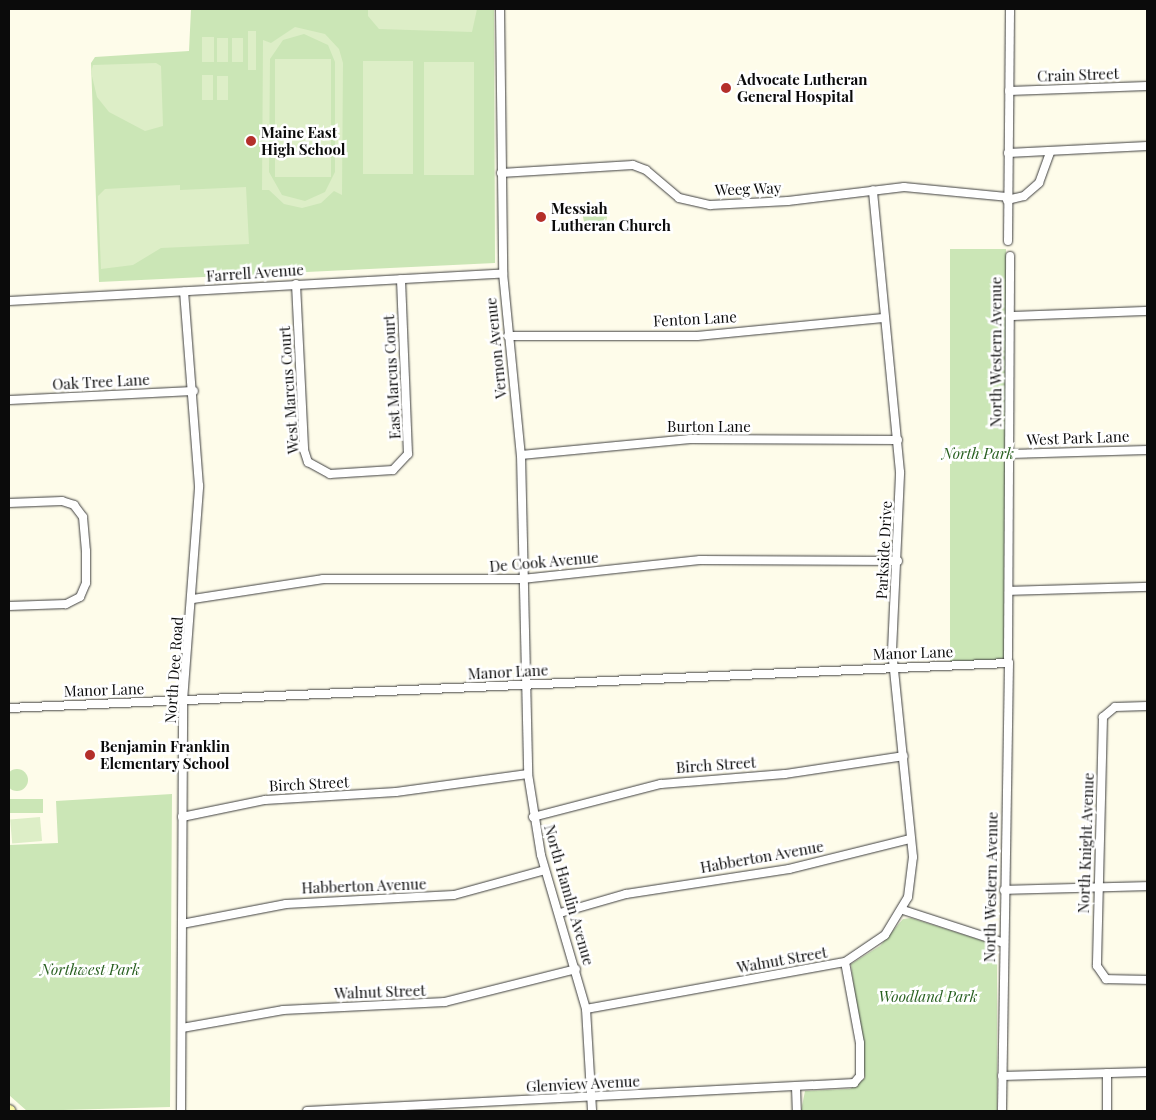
<!DOCTYPE html>
<html>
<head>
<meta charset="utf-8">
<style>
  body { margin:0 }
  #map { position:relative; width:1156px; height:1120px; overflow:hidden; background:#fefcea; font-family:"Playfair Display",serif }
  div>[style] { position:absolute }
  .green>* { inset:0; background:#cbe6b6; transform-origin:0 0 }
  .round { border-radius:50% }
  .pitch>* { inset:0; background:#ddeec7; transform-origin:0 0 }
  .roads { filter:drop-shadow(0 0 1px #3e3e3e) drop-shadow(0 0 1px #3e3e3e) }
  .street>* { height:8px; margin:-4px; padding:0 4px; transform-origin:4px; border-radius:4px; background:#fff }
  .secondary>* { height:11px; margin:-5.5px; padding:0 5.5px; transform-origin:5.5px; border-radius:5.5px; background:#fbf9a8 }
  .dots>* { width:14px; height:14px; translate:-50% -50%; box-sizing:border-box; border:2px solid #fff; border-radius:50% }
  span { translate:-50% -50%; white-space:nowrap; text-align:center; line-height:1.15; -webkit-text-stroke:5px #fff; paint-order:stroke }
  .street-label { font-size:15px; color:#0b0b0b }
  .poi-label { font-size:15px; color:#0b0b0b; font-weight:700 }
  .left { translate:0 -50%; text-align:left }
  .park-label { font-size:15px; color:#275f1f; font-style:italic }
  .frame { position:absolute; inset:0; border:10px solid #0b0b0b; pointer-events:none }
</style>
</head>
<body>
<div id="map">
  <div class="green">
    <div style="clip-path:polygon(191px 9px,494px 9px,495px 263px,99px 282px,91px 63px,95px 57px,189px 51px)"></div>
    <div class="round" style="left:583px;top:204px;width:24px;height:24px"></div>
    <div style="left:950px;top:249px;width:56px;height:412px"></div>
    <div class="round" style="left:6px;top:769px;width:22px;height:22px"></div>
    <div style="clip-path:polygon(172px 794px,170px 1107px,27px 1111px,9px 1095px,9px 845px,58px 843px,56px 801px)"></div>
    <div style="left:43px;top:799px;width:14px;height:34px;rotate:90deg"></div>
    <div style="clip-path:polygon(911px 918px,990px 943px,997px 950px,997px 1111px,801px 1111px,805px 1091px,850px 1089px,865px 1078px,851px 964px,880px 946px,903px 919px)"></div>
  </div>
  <div class="pitch">
    <div style="clip-path:polygon(368px 9px,477px 9px,472px 32px,379px 29px,368px 16px)"></div>
    <div style="clip-path:polygon(evenodd,295px 27px,325px 34px,339px 49px,343px 63px,342px 195px,334px 191px,321px 203px,302px 208px,284px 204px,269px 190px,262px 190px,263px 40px,271px 43px,295px 27px,304px 34px,328px 45px,335px 62px,335px 172px,325px 192px,305px 201px,282px 195px,269px 172px,270px 59px,283px 40px,304px 34px)"></div>
    <div style="left:248px;top:31px;width:8px;height:39px"></div>
    <div style="left:202px;top:37px;width:12px;height:25px"></div>
    <div style="left:217px;top:38px;width:11px;height:24px"></div>
    <div style="left:232px;top:38px;width:11px;height:24px"></div>
    <div style="left:275px;top:59px;width:56px;height:118px"></div>
    <div style="left:363px;top:61px;width:50px;height:113px"></div>
    <div style="left:424px;top:62px;width:50px;height:113px"></div>
    <div style="clip-path:polygon(156px 63px,161px 66px,163px 126px,145px 131px,109px 112px,97px 97px,91px 72px,93px 65px)"></div>
    <div style="left:202px;top:75px;width:11px;height:25px"></div>
    <div style="left:217px;top:76px;width:11px;height:24px"></div>
    <div style="clip-path:polygon(180px 185px,180px 190px,246px 187px,249px 244px,161px 248px,133px 265px,101px 269px,98px 196px,105px 189px)"></div>
    <div style="left:40px;top:817px;width:24px;height:30px;rotate:85deg"></div>
  </div>
  <div class="roads">
    <div class="street">
      <div style="left:500px;top:9px;width:264px;rotate:89.3deg"></div>
      <div style="left:503px;top:273px;width:183px;rotate:84.4deg"></div>
      <div style="left:521px;top:455px;width:319px;rotate:88.7deg"></div>
      <div style="left:528px;top:774px;width:82px;rotate:80.9deg"></div>
      <div style="left:541px;top:855px;width:160px;rotate:73.7deg"></div>
      <div style="left:586px;top:1009px;width:102px;rotate:86.6deg"></div>
      <div style="left:1009px;top:91px;width:138px;rotate:-2.1deg"></div>
      <div style="left:1008px;top:153px;width:139px;rotate:-2.9deg"></div>
      <div style="left:501px;top:173px;width:132px;rotate:-3.5deg"></div>
      <div style="left:633px;top:165px;width:14px;rotate:21deg"></div>
      <div style="left:646px;top:170px;width:43px;rotate:40.3deg"></div>
      <div style="left:679px;top:198px;width:32px;rotate:13deg"></div>
      <div style="left:710px;top:205px;width:78px;rotate:-2.9deg"></div>
      <div style="left:788px;top:201px;width:117px;rotate:-6.9deg"></div>
      <div style="left:904px;top:187px;width:103px;rotate:5.5deg"></div>
      <div style="left:1007px;top:200px;width:17px;rotate:-13deg"></div>
      <div style="left:1024px;top:196px;width:20px;rotate:-41deg"></div>
      <div style="left:1039px;top:183px;width:33px;rotate:-70deg"></div>
      <div style="left:1008px;top:241px;width:232px;rotate:-89.5deg"></div>
      <div style="left:296px;top:284px;width:166px;rotate:87.2deg"></div>
      <div style="left:304px;top:450px;width:13px;rotate:72deg"></div>
      <div style="left:308px;top:462px;width:25px;rotate:29deg"></div>
      <div style="left:330px;top:474px;width:63px;rotate:-3.6deg"></div>
      <div style="left:393px;top:470px;width:22px;rotate:-47deg"></div>
      <div style="left:408px;top:454px;width:175px;rotate:-92.3deg"></div>
      <div style="left:9px;top:301px;width:495px;rotate:-3.2deg"></div>
      <div style="left:1010px;top:316px;width:137px;rotate:-2.1deg"></div>
      <div style="left:508px;top:336px;width:189px"></div>
      <div style="left:697px;top:336px;width:187px;rotate:-5.5deg"></div>
      <div style="left:9px;top:400px;width:185px;rotate:-2.8deg"></div>
      <div style="left:1009px;top:454px;width:138px;rotate:-1.7deg"></div>
      <div style="left:521px;top:455px;width:170px;rotate:-5.4deg"></div>
      <div style="left:690px;top:439px;width:208px;rotate:0.3deg"></div>
      <div style="left:9px;top:503px;width:53px;rotate:-2.2deg"></div>
      <div style="left:62px;top:501px;width:13px;rotate:18deg"></div>
      <div style="left:74px;top:505px;width:15px;rotate:53deg"></div>
      <div style="left:83px;top:517px;width:34px;rotate:85deg"></div>
      <div style="left:86px;top:551px;width:32px;rotate:90deg"></div>
      <div style="left:86px;top:583px;width:15px;rotate:113deg"></div>
      <div style="left:80px;top:597px;width:16px;rotate:153deg"></div>
      <div style="left:66px;top:604px;width:57px;rotate:178deg"></div>
      <div style="left:1009px;top:591px;width:138px;rotate:-1.7deg"></div>
      <div style="left:193px;top:599px;width:132px;rotate:-8.7deg"></div>
      <div style="left:323px;top:579px;width:199px"></div>
      <div style="left:522px;top:579px;width:179px;rotate:-6.1deg"></div>
      <div style="left:700px;top:560px;width:198px;rotate:0.3deg"></div>
      <div style="left:1008px;top:658px;width:402px;rotate:-89.7deg"></div>
      <div style="left:1147px;top:706px;width:32px;rotate:178deg"></div>
      <div style="left:1115px;top:707px;width:16px;rotate:140deg"></div>
      <div style="left:1103px;top:717px;width:249px;rotate:91.4deg"></div>
      <div style="left:1097px;top:966px;width:16px;rotate:55deg"></div>
      <div style="left:1106px;top:979px;width:41px;rotate:1.4deg"></div>
      <div style="left:9px;top:708px;width:1001px;rotate:-2.58deg"></div>
      <div style="left:1009px;top:663px;width:448px;rotate:90.9deg"></div>
      <div style="left:182px;top:817px;width:85px;rotate:-11.6deg"></div>
      <div style="left:265px;top:800px;width:131px;rotate:-3.5deg"></div>
      <div style="left:396px;top:792px;width:133px;rotate:-7.8deg"></div>
      <div style="left:533px;top:817px;width:132px;rotate:-14.5deg"></div>
      <div style="left:661px;top:784px;width:124px;rotate:-4.6deg"></div>
      <div style="left:785px;top:774px;width:120px;rotate:-8.6deg"></div>
      <div style="left:1004px;top:890px;width:143px;rotate:-1.6deg"></div>
      <div style="left:903px;top:910px;width:106px;rotate:18.1deg"></div>
      <div style="left:560px;top:913px;width:69px;rotate:-16.1deg"></div>
      <div style="left:626px;top:894px;width:165px;rotate:-8.7deg"></div>
      <div style="left:789px;top:869px;width:125px;rotate:-13.9deg"></div>
      <div style="left:182px;top:924px;width:106px;rotate:-10.9deg"></div>
      <div style="left:286px;top:904px;width:168px;rotate:-3.1deg"></div>
      <div style="left:454px;top:895px;width:94px;rotate:-15.4deg"></div>
      <div style="left:586px;top:1009px;width:263px;rotate:-10.3deg"></div>
      <div style="left:845px;top:962px;width:48px;rotate:-34deg"></div>
      <div style="left:885px;top:935px;width:44px;rotate:-58.8deg"></div>
      <div style="left:908px;top:897px;width:40px;rotate:-82.9deg"></div>
      <div style="left:913px;top:857px;width:207px;rotate:-95.8deg"></div>
      <div style="left:892px;top:651px;width:179px;rotate:-87.4deg"></div>
      <div style="left:900px;top:472px;width:283px;rotate:-95.5deg"></div>
      <div style="left:182px;top:1028px;width:103px;rotate:-10.1deg"></div>
      <div style="left:283px;top:1010px;width:162px;rotate:-2.8deg"></div>
      <div style="left:445px;top:1002px;width:135px;rotate:-14.1deg"></div>
      <div style="left:1002px;top:1076px;width:145px;rotate:-1.6deg"></div>
      <div style="left:796px;top:1087px;width:24px;rotate:88deg"></div>
      <div style="left:181px;top:1111px;width:410px;rotate:-89.7deg"></div>
      <div style="left:183px;top:701px;width:216px;rotate:-85.7deg"></div>
      <div style="left:199px;top:486px;width:195px;rotate:-94.4deg"></div>
      <div style="left:307px;top:1111px;width:548px;rotate:-2.93deg"></div>
      <div style="left:854px;top:1083px;width:9px;rotate:-49deg"></div>
      <div style="left:860px;top:1076px;width:33px;rotate:-90deg"></div>
      <div style="left:860px;top:1043px;width:82px;rotate:-100.5deg"></div>
      <div style="left:1107px;top:1111px;width:38px;rotate:-90deg"></div>
    </div>
    <div class="secondary">
      <div style="left:9px;top:1110px;width:1px;rotate:45deg"></div>
    </div>
  </div>
  <div class="dots">
    <div style="left:726px;top:88px;background:#b42f2a"></div>
    <div style="left:251px;top:141px;background:#b42f2a"></div>
    <div style="left:541px;top:217px;background:#b42f2a"></div>
    <div style="left:90px;top:755px;background:#b42f2a"></div>
  </div>
  <div class="street-label">
    <span style="left:1078px;top:75px;rotate:-2deg">Crain Street</span>
    <span style="left:748px;top:189px;rotate:-2deg">Weeg Way</span>
    <span style="left:255px;top:273px;rotate:-4deg">Farrell Avenue</span>
    <span style="left:695px;top:319px;rotate:-3deg">Fenton Lane</span>
    <span style="left:496px;top:348px;rotate:-96deg">Vernon Avenue</span>
    <span style="left:996px;top:352px;rotate:-90deg">North Western Avenue</span>
    <span style="left:392px;top:377px;rotate:-93deg">East Marcus Court</span>
    <span style="left:101px;top:382px;rotate:-3deg">Oak Tree Lane</span>
    <span style="left:289px;top:390px;rotate:-94deg">West Marcus Court</span>
    <span style="left:709px;top:427px">Burton Lane</span>
    <span style="left:1078px;top:438px;rotate:-2deg">West Park Lane</span>
    <span style="left:884px;top:550px;rotate:-87deg">Parkside Drive</span>
    <span style="left:544px;top:562px;rotate:-5deg">De Cook Avenue</span>
    <span style="left:913px;top:653px;rotate:-2deg">Manor Lane</span>
    <span style="left:174px;top:670px;rotate:-86deg">North Dee Road</span>
    <span style="left:508px;top:672px;rotate:-3deg">Manor Lane</span>
    <span style="left:104px;top:690px;rotate:-2deg">Manor Lane</span>
    <span style="left:716px;top:765px;rotate:-4deg">Birch Street</span>
    <span style="left:309px;top:784px;rotate:-3deg">Birch Street</span>
    <span style="left:1086px;top:843px;rotate:-88deg">North Knight Avenue</span>
    <span style="left:762px;top:857px;rotate:-10deg">Habberton Avenue</span>
    <span style="left:364px;top:886px;rotate:-2deg">Habberton Avenue</span>
    <span style="left:991px;top:887px;rotate:-89deg">North Western Avenue</span>
    <span style="left:569px;top:895px;rotate:74deg">North Hamlin Avenue</span>
    <span style="left:782px;top:960px;rotate:-10deg">Walnut Street</span>
    <span style="left:380px;top:992px;rotate:-2deg">Walnut Street</span>
    <span style="left:583px;top:1084px;rotate:-3deg">Glenview Avenue</span>
  </div>
  <div class="poi-label">
    <span class="left" style="left:737px;top:88px">Advocate Lutheran<br>General Hospital</span>
    <span class="left" style="left:261px;top:141px">Maine East<br>High School</span>
    <span class="left" style="left:551px;top:217px">Messiah<br>Lutheran Church</span>
    <span class="left" style="left:100px;top:755px">Benjamin Franklin<br>Elementary School</span>
  </div>
  <div class="park-label">
    <span style="left:978px;top:454px">North Park</span>
    <span style="left:90px;top:970px">Northwest Park</span>
    <span style="left:928px;top:997px">Woodland Park</span>
  </div>
  <div class="frame"></div>
</div>
</body>
</html>
